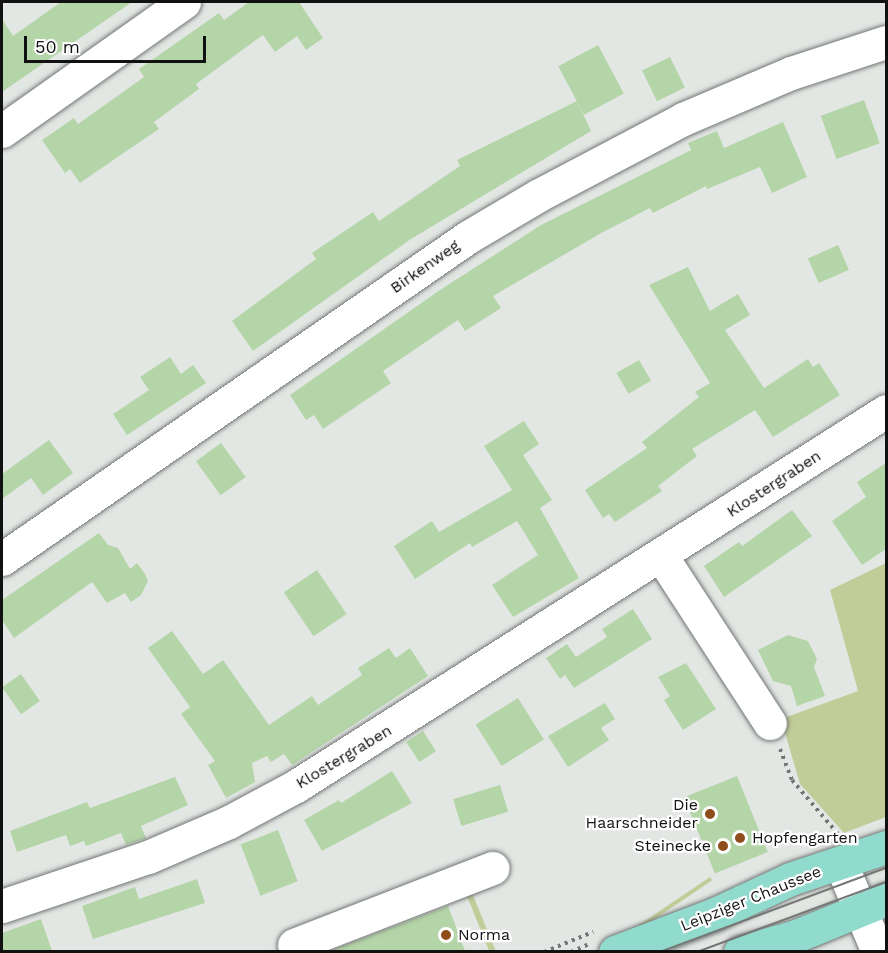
<!DOCTYPE html>
<html>
<head>
<meta charset="utf-8">
<style>
  body { margin:0 }
  #map { position:relative; width:888px; height:953px; overflow:hidden; background:#e3e7e4; font-family:"Work Sans",sans-serif }
  div>[style] { position:absolute }
  .green>* { inset:0; background:#c2cc99; transform-origin:0 0 }
  .building>* { inset:0; background:#b4d5a8; transform-origin:0 0 }
  .path>* { height:4px; margin-top:-2px; transform-origin:0; background:repeating-linear-gradient(90deg,#747775 0 3px,transparent 0 7.5px) }
  .roads { filter:drop-shadow(0 0 2px #737774) drop-shadow(0 0 2px #737774) }
  .minor>* { height:33px; margin:-16.5px; padding:0 16.5px; transform-origin:16.5px; border-radius:16.5px; background:#fff }
  .major>* { height:33px; margin:-16.5px; padding:0 16.5px; transform-origin:16.5px; border-radius:16.5px; background:#91dace }
  .tram>* { height:1.5px; margin:-0.75px; padding:0 0.75px; transform-origin:0.75px; border-radius:0.75px; background:#767876 }
  .dots>* { width:16px; height:16px; translate:-50% -50%; box-sizing:border-box; border:3px solid #fff; border-radius:50% }
  span { translate:-50% -50%; white-space:nowrap; text-align:center; line-height:1.15; -webkit-text-stroke:4.5px #fff; paint-order:stroke }
  .street-label { font-size:16px; color:#101110 }
  .poi-label { font-size:16px; color:#101110 }
  .right { translate:-100% -50%; text-align:right }
  .left { translate:0 -50%; text-align:left }
  .frame { position:absolute; inset:0; border:3px solid #101110; pointer-events:none }
  .scale { position:absolute; left:24px; top:36px; width:182px; height:27px; box-sizing:border-box; border:3px solid #101110; border-top:0; padding-left:8px; font-size:18px; line-height:21px; white-space:nowrap; color:#101110; -webkit-text-stroke:4px #fff; paint-order:stroke }
</style>
</head>
<body>
<div id="map">
  <div class="green">
    <div style="clip-path:polygon(886px 563px,886px 817px,844px 833px,800px 784px,781px 719px,858px 691px,830px 590px)"></div>
    <div style="left:710px;top:877px;width:4px;height:182px;rotate:56deg"></div>
    <div style="left:469px;top:885px;width:71px;height:6px;rotate:68deg"></div>
  </div>
  <div class="building">
    <div style="clip-path:polygon(61px 2px,132px 2px,2px 92px,2px 19px,13px 36px)"></div>
    <div style="clip-path:polygon(249px 2px,299px 2px,323px 38px,306px 50px,297px 36px,275px 52px,263px 35px,196px 84px,199px 89px,154px 122px,159px 129px,125px 152px,80px 183px,70px 169px,65px 173px,42px 140px,74px 118px,78px 124px,144px 77px,139px 69px,219px 13px,224px 20px)"></div>
    <div style="left:598px;top:45px;width:55px;height:45px;rotate:62deg"></div>
    <div style="left:670px;top:57px;width:34px;height:31px;rotate:64deg"></div>
    <div style="left:864px;top:100px;width:46px;height:46px;rotate:70deg"></div>
    <div style="clip-path:polygon(577px 101px,591px 131px,411px 239px,253px 351px,232px 321px,316px 259px,312px 253px,373px 212px,379px 221px,460px 166px,457px 160px)"></div>
    <div style="clip-path:polygon(783px 122px,807px 177px,772px 193px,760px 167px,707px 189px,706px 186px,653px 213px,650px 208px,603px 232px,493px 296px,501px 308px,465px 331px,458px 320px,383px 371px,391px 383px,323px 429px,314px 415px,306px 420px,290px 395px,440px 290px,541px 225px,691px 150px,688px 143px,717px 131px,724px 148px)"></div>
    <div style="left:838px;top:245px;width:27px;height:33px;rotate:66deg"></div>
    <div style="clip-path:polygon(688px 267px,710px 311px,738px 294px,750px 315px,725px 330px,764px 388px,808px 359px,813px 367px,819px 363px,840px 395px,773px 437px,755px 410px,692px 449px,697px 456px,658px 486px,662px 491px,615px 522px,609px 514px,603px 518px,585px 490px,647px 448px,642px 442px,699px 397px,695px 392px,710px 383px,649px 285px)"></div>
    <div style="clip-path:polygon(170px 357px,181px 374px,193px 365px,206px 383px,127px 435px,113px 414px,149px 390px,140px 377px)"></div>
    <div style="left:639px;top:360px;width:24px;height:26px;rotate:60deg"></div>
    <div style="clip-path:polygon(524px 421px,539px 444px,523px 455px,552px 500px,540px 508px,579px 578px,513px 617px,492px 585px,538px 555px,517px 521px,472px 547px,470px 543px,415px 579px,394px 546px,432px 521px,439px 532px,512px 490px,484px 446px)"></div>
    <div style="clip-path:polygon(49px 440px,73px 473px,43px 495px,31px 478px,2px 499px,2px 474px)"></div>
    <div style="left:221px;top:443px;width:42px;height:31px;rotate:54deg"></div>
    <div style="clip-path:polygon(886px 463px,886px 549px,862px 565px,832px 521px,866px 497px,857px 482px)"></div>
    <div style="clip-path:polygon(792px 510px,812px 536px,724px 597px,704px 566px,739px 542px,742px 546px)"></div>
    <div style="clip-path:polygon(99px 533px,108px 545px,118px 548px,130px 569px,137px 563px,145px 574px,148px 581px,141px 595px,131px 602px,125px 593px,107px 603px,92px 582px,14px 638px,2px 620px,2px 600px)"></div>
    <div style="left:317px;top:570px;width:53px;height:40px;rotate:56deg"></div>
    <div style="clip-path:polygon(633px 609px,652px 639px,574px 688px,565px 675px,560px 679px,546px 658px,567px 644px,576px 657px,607px 637px,602px 629px)"></div>
    <div style="clip-path:polygon(172px 631px,203px 674px,223px 660px,269px 725px,312px 696px,318px 705px,362px 675px,358px 668px,389px 648px,396px 658px,410px 648px,428px 676px,292px 765px,284px 754px,271px 762px,267px 756px,252px 763px,255px 782px,226px 798px,208px 765px,215px 761px,181px 714px,190px 707px,148px 648px)"></div>
    <div style="clip-path:polygon(788px 635px,808px 641px,817px 659px,814px 667px,825px 696px,797px 706px,791px 686px,773px 681px,758px 650px)"></div>
    <div style="clip-path:polygon(686px 663px,716px 709px,683px 730px,664px 700px,670px 696px,658px 677px)"></div>
    <div style="left:21px;top:674px;width:33px;height:23px;rotate:55deg"></div>
    <div style="left:518px;top:698px;width:49px;height:50px;rotate:58deg"></div>
    <div style="clip-path:polygon(605px 703px,615px 719px,601px 728px,609px 740px,568px 767px,548px 736px)"></div>
    <div style="left:423px;top:731px;width:24px;height:20px;rotate:57deg"></div>
    <div style="clip-path:polygon(392px 771px,412px 803px,322px 851px,304px 820px,339px 800px,341px 803px)"></div>
    <div style="left:737px;top:776px;width:82px;height:57px;rotate:68deg"></div>
    <div style="clip-path:polygon(175px 777px,188px 805px,141px 826px,146px 838px,126px 845px,121px 833px,86px 846px,84px 841px,70px 846px,66px 835px,17px 852px,10px 831px,87px 802px,90px 808px)"></div>
    <div style="left:500px;top:785px;width:28px;height:49px;rotate:73deg"></div>
    <div style="left:278px;top:830px;width:55px;height:40px;rotate:69deg"></div>
    <div style="clip-path:polygon(197px 879px,205px 903px,93px 939px,82px 906px,135px 887px,139px 899px)"></div>
    <div style="clip-path:polygon(448px 906px,465px 951px,329px 951px)"></div>
    <div style="clip-path:polygon(41px 919px,52px 951px,2px 951px,2px 933px)"></div>
  </div>
  <div class="path">
    <div style="left:780px;top:749px;width:33px;rotate:69deg"></div>
    <div style="left:792px;top:780px;width:71px;rotate:49.6deg"></div>
    <div style="left:544px;top:952px;width:53px;rotate:-22.2deg"></div>
    <div style="left:571px;top:952px;width:20px;rotate:-24deg"></div>
  </div>
  <div class="roads">
    <div class="minor">
      <div style="left:2px;top:131px;width:223px;rotate:-35.3deg"></div>
      <div style="left:662px;top:557px;width:198px;rotate:57deg"></div>
      <div style="left:2px;top:559px;width:566px;rotate:-34.64deg"></div>
      <div style="left:468px;top:237px;width:82px;rotate:-30.6deg"></div>
      <div style="left:539px;top:195px;width:163px;rotate:-27.8deg"></div>
      <div style="left:683px;top:119px;width:117px;rotate:-23.1deg"></div>
      <div style="left:791px;top:73px;width:100px;rotate:-18.1deg"></div>
      <div style="left:841px;top:864px;width:95px;rotate:67.2deg"></div>
      <div style="left:2px;top:906px;width:154px;rotate:-18.6deg"></div>
      <div style="left:148px;top:857px;width:88px;rotate:-23.4deg"></div>
      <div style="left:229px;top:822px;width:76px;rotate:-28.2deg"></div>
      <div style="left:296px;top:786px;width:699px;rotate:-32.44deg"></div>
      <div style="left:294px;top:945px;width:213px;rotate:-21.2deg"></div>
    </div>
    <div class="major">
      <div style="left:615px;top:952px;width:107px;rotate:-20.8deg"></div>
      <div style="left:715px;top:914px;width:83px;rotate:-25deg"></div>
      <div style="left:790px;top:879px;width:101px;rotate:-18.4deg"></div>
      <div style="left:740px;top:952px;width:58px;rotate:-15.9deg"></div>
      <div style="left:796px;top:936px;width:97px;rotate:-22.3deg"></div>
    </div>
  </div>
  <div class="tram">
    <div style="left:660px;top:952px;width:241px;rotate:-20.4deg"></div>
    <div style="left:697px;top:952px;width:202px;rotate:-20.3deg"></div>
  </div>
  <div class="dots">
    <div style="left:710px;top:814px;background:#8e4d1a"></div>
    <div style="left:740px;top:838px;background:#8e4d1a"></div>
    <div style="left:723px;top:846px;background:#8e4d1a"></div>
    <div style="left:446px;top:935px;background:#8e4d1a"></div>
  </div>
  <div class="street-label">
    <span style="left:425px;top:267px;rotate:-35deg">Birkenweg</span>
    <span style="left:774px;top:484px;rotate:-33deg">Klostergraben</span>
    <span style="left:344px;top:757px;rotate:-31deg">Klostergraben</span>
    <span style="left:751px;top:899px;rotate:-22deg">Leipziger Chaussee</span>
  </div>
  <div class="poi-label">
    <span class="right" style="left:698px;top:814px">Die<br>Haarschneider</span>
    <span class="left" style="left:752px;top:838px">Hopfengarten</span>
    <span class="right" style="left:711px;top:846px">Steinecke</span>
    <span class="left" style="left:458px;top:935px">Norma</span>
  </div>
  <div class="frame"></div>
  <div class="scale">50 m</div>
</div>
</body>
</html>
